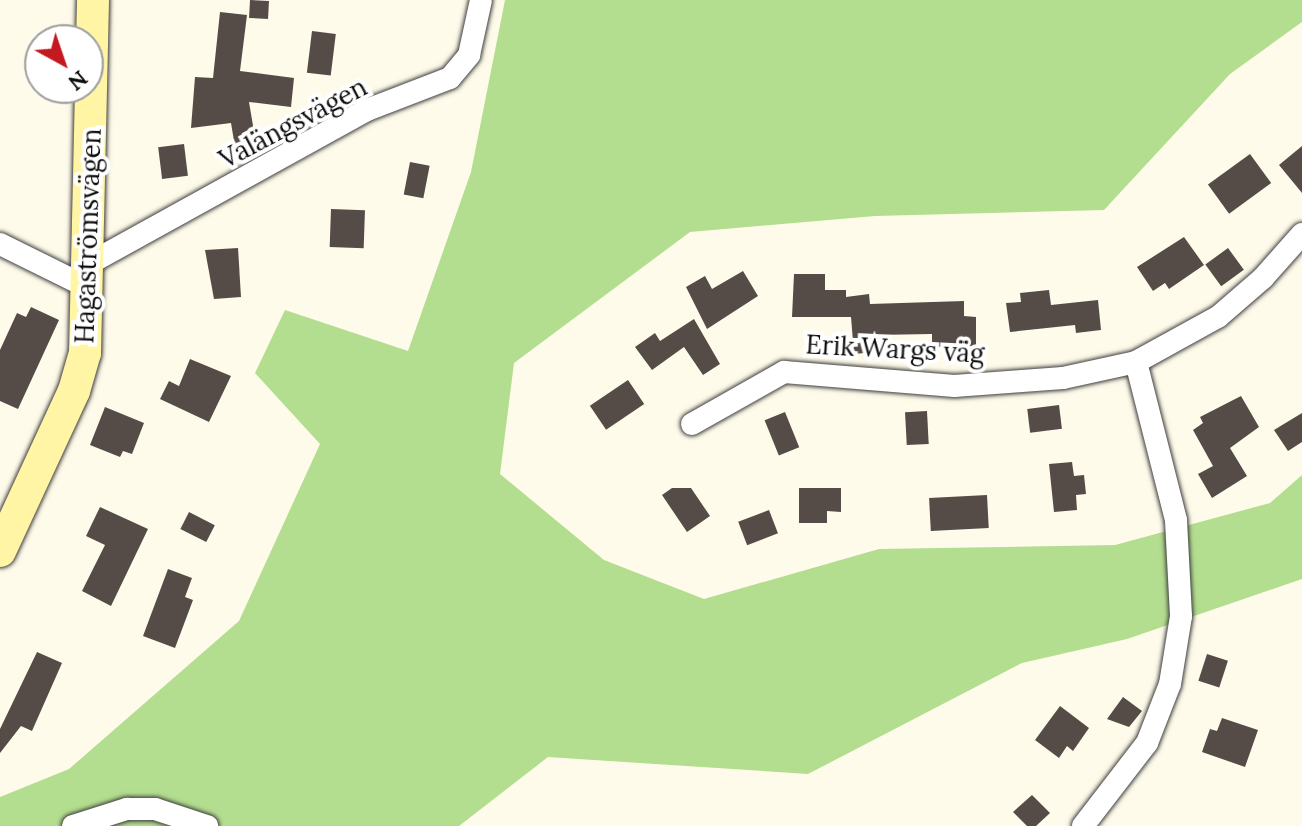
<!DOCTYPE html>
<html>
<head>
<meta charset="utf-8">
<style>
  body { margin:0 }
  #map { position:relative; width:1302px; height:826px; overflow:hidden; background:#fffbea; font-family:Lora,serif }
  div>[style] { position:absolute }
  .forest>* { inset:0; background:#b3de8f }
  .building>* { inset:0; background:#554c47; transform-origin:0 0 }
  .roads { filter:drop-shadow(0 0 2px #3e3e3e) drop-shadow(0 0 2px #3e3e3e) }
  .street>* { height:22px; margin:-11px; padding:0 11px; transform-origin:11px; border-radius:11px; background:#fff }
  .secondary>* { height:32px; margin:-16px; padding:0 16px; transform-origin:16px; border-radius:16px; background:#fff5a5 }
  span { translate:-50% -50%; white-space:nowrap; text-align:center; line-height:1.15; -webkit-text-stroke:8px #fff; paint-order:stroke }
  .street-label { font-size:26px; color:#0b0b0b }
  .north { position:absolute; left:24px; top:24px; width:80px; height:80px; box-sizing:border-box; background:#fff; border:2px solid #9d9d9d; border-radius:50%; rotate:140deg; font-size:22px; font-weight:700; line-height:32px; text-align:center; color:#0b0b0b }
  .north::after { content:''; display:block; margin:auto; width:28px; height:36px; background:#c51922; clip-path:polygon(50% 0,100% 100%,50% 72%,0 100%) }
</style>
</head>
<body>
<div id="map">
  <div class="forest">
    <div style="clip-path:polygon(505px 0,1302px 0,1302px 22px,1230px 74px,1104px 210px,875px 216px,690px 232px,514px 363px,500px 474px,604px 560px,704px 599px,879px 549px,1115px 545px,1270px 503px,1302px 475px,1302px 579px,1127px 639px,1022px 663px,808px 774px,548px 757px,459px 826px,0 826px,0 797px,69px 769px,239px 621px,320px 444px,255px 373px,285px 310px,408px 351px,471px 172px)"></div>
  </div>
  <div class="building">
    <div style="left:250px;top:0;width:19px;height:18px;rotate:3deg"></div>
    <div style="clip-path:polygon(220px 12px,247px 15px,240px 71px,294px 78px,291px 107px,249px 102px,257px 149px,236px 153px,231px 123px,191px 128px,195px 77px,213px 78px)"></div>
    <div style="left:312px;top:31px;width:24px;height:42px;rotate:7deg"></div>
    <div style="left:184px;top:144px;width:32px;height:26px;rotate:83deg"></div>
    <div style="clip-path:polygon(1302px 146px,1302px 193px,1279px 165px)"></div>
    <div style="left:1250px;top:154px;width:36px;height:52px;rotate:54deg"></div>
    <div style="left:410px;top:162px;width:20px;height:33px;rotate:11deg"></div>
    <div style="left:331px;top:209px;width:34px;height:38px;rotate:2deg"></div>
    <div style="clip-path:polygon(1184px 237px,1204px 265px,1169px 289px,1165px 283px,1153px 291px,1137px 267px)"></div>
    <div style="clip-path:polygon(238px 248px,241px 297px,214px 299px,205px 250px)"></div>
    <div style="left:1228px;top:248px;width:27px;height:28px;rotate:54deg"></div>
    <div style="clip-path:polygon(743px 271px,758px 296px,707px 329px,686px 287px,705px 276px,712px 289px)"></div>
    <div style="clip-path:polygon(794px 274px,825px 274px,825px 290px,846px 290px,846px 297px,869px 294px,870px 304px,964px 301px,964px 316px,976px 317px,976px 346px,932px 347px,932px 334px,874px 335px,875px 352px,854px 354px,851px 317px,792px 317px)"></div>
    <div style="clip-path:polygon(1049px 290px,1051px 305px,1098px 300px,1101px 330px,1076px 333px,1075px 325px,1010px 332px,1006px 303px,1021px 302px,1020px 293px)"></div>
    <div style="clip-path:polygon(31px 307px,59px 320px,18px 409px,0 401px,0 350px,17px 313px,26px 317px)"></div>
    <div style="clip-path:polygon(694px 319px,720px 364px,703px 375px,684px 347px,652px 370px,635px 347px,655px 333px,660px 341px)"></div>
    <div style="clip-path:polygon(190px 359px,231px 376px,209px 422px,160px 399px,169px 381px,179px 386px)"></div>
    <div style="left:628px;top:380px;width:29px;height:46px;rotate:56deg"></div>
    <div style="clip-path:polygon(1241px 396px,1259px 427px,1230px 448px,1247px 476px,1212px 498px,1198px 474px,1213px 466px,1193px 430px,1203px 423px,1200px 417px)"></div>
    <div style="left:1059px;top:405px;width:24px;height:32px;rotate:83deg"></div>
    <div style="clip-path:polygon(105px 407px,144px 423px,132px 454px,123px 451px,120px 457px,90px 445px)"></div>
    <div style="left:927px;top:411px;width:33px;height:22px;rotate:87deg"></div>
    <div style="left:785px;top:412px;width:38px;height:22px;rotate:68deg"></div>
    <div style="clip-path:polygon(1302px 413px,1302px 442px,1288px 451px,1274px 430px)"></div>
    <div style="clip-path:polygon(1072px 462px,1074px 476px,1084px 475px,1086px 494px,1076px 495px,1077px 510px,1054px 512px,1049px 464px)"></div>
    <div style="clip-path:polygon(672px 488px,691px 488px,710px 516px,687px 532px,662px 495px)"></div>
    <div style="clip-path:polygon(799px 488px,841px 488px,841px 512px,827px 511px,827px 523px,799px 523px)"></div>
    <div style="left:987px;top:495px;width:33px;height:58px;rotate:87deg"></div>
    <div style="clip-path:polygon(100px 507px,148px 529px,111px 606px,82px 591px,105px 545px,86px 536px)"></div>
    <div style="left:769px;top:510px;width:25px;height:33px;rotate:69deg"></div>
    <div style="left:189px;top:512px;width:29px;height:19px;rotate:27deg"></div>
    <div style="clip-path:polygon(168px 569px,192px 578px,185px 597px,193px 600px,175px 648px,143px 636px)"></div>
    <div style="clip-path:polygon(37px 652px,62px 663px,32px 731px,21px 726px,0 753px,0 729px)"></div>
    <div style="left:1207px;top:654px;width:22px;height:28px;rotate:18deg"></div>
    <div style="clip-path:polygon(1123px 697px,1142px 711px,1129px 727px,1107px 719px)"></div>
    <div style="clip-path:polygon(1060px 706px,1089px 728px,1073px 751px,1067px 746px,1059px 758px,1035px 740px)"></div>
    <div style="clip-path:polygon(1222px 718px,1258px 730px,1245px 767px,1202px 752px,1210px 729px,1217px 731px)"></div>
    <div style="clip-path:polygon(1032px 795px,1050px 813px,1036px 826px,1027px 826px,1013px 812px)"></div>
  </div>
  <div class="roads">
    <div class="street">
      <div style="left:0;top:244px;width:99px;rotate:26.3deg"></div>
      <div style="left:90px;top:263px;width:316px;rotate:-28.9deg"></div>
      <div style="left:367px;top:110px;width:89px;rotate:-21.1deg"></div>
      <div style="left:450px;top:78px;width:30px;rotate:-50deg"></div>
      <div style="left:469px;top:55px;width:56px;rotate:-77.7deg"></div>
      <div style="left:692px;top:424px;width:106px;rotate:-29.5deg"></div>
      <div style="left:784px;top:372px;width:171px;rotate:4.7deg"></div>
      <div style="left:954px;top:386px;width:109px;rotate:-4.2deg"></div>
      <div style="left:1063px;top:378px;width:75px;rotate:-12.4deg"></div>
      <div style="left:1136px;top:362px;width:94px;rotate:-28.8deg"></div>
      <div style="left:1218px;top:317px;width:60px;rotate:-40.9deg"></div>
      <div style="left:1263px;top:278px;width:59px;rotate:-48.4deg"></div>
      <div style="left:73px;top:826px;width:57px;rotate:-17.5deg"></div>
      <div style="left:127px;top:809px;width:28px"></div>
      <div style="left:155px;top:809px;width:55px;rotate:18.1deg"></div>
      <div style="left:1083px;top:826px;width:105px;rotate:-52.4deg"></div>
      <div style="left:1147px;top:743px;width:63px;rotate:-68.7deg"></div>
      <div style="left:1170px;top:684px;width:69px;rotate:-80.8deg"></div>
      <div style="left:1181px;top:616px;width:96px;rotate:-93deg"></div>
      <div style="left:1176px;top:520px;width:163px;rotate:-104.2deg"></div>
    </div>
    <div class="secondary">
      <div style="left:0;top:551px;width:176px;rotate:-65.2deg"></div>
      <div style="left:74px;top:391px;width:40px;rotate:-74deg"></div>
      <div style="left:85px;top:353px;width:353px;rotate:-88.7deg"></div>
    </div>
  </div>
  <div class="street-label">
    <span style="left:293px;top:123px;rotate:-28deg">Valängsvägen</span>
    <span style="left:88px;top:236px;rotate:-88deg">Hagaströmsvägen</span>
    <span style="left:895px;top:349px;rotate:3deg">Erik Wargs väg</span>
  </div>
  <div class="north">N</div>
</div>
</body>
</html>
